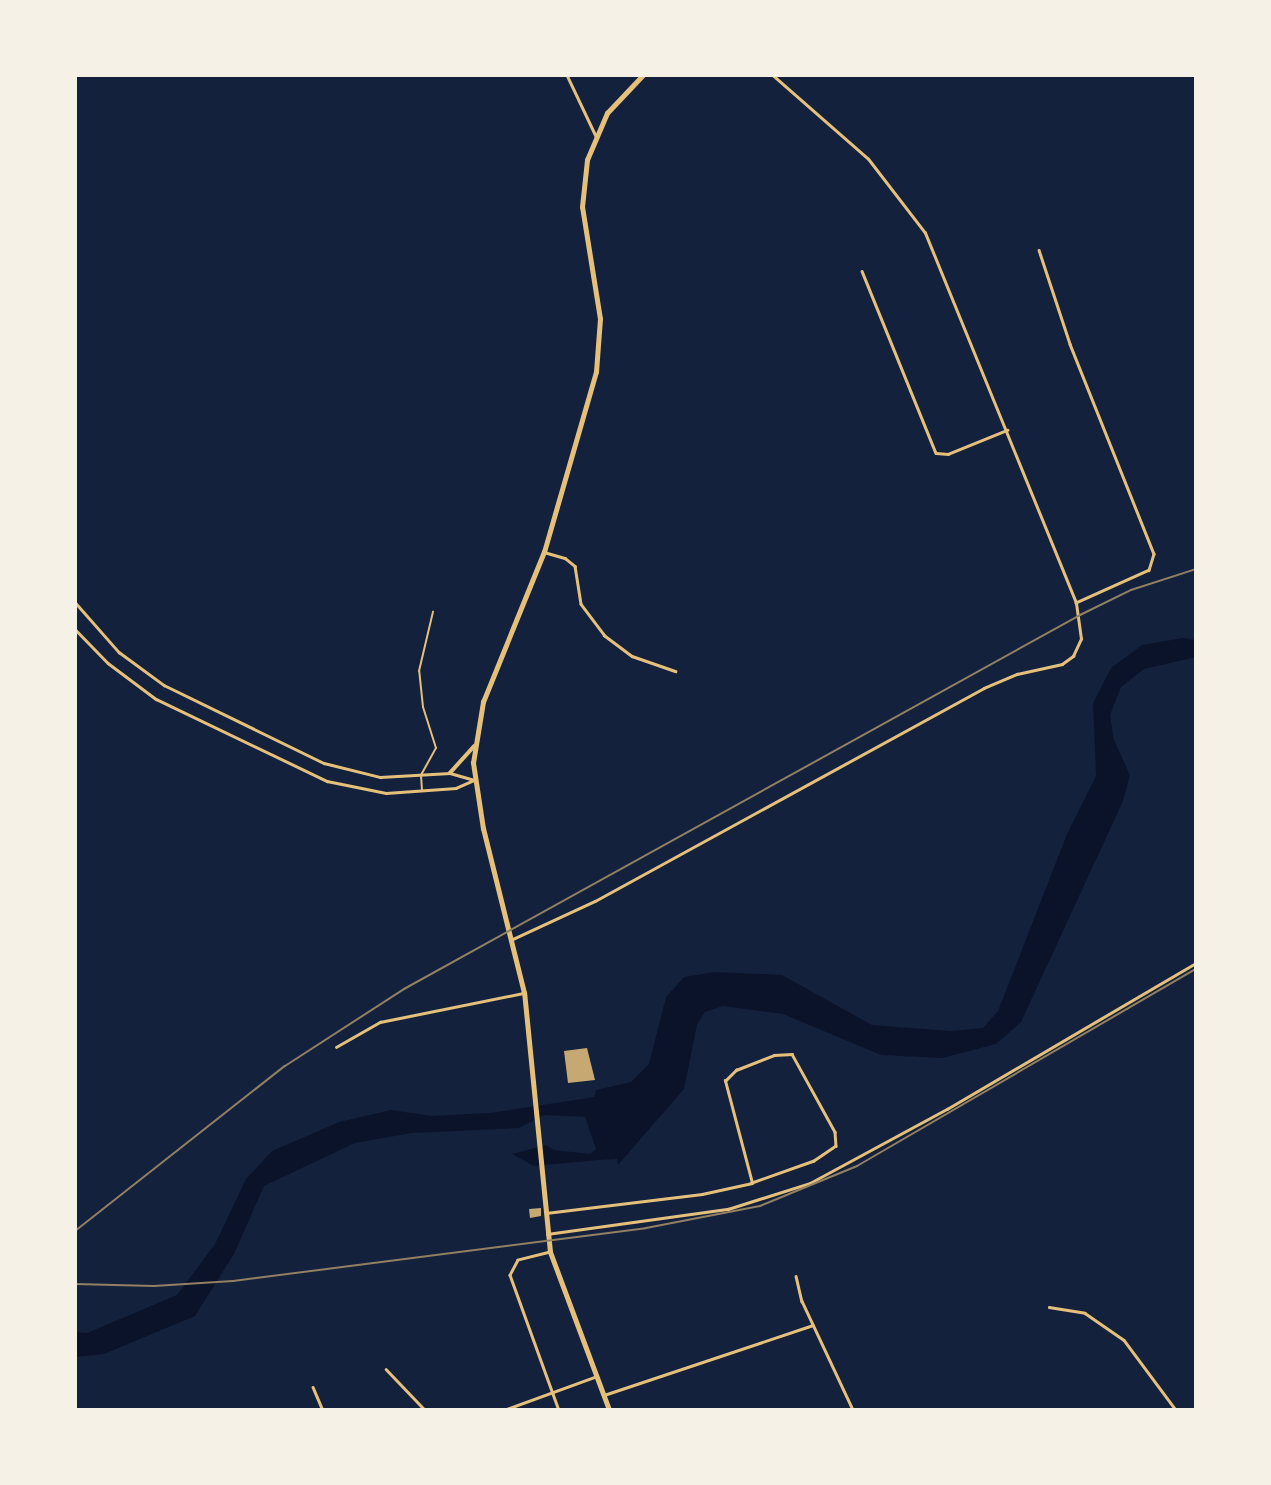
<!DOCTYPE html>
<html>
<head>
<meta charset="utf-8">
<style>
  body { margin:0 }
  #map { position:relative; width:1271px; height:1485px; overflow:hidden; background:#14213d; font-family:Quicksand,sans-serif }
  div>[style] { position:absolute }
  .water>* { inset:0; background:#0b132b }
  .building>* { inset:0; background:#c6a872 }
  .service>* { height:2px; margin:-1px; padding:0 1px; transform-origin:1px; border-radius:1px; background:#e5c07b }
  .minor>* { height:2.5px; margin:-1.25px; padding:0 1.25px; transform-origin:1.25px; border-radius:1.25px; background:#e5c07b }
  .tertiary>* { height:3.5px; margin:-1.75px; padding:0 1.75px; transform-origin:1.75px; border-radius:1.75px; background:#e5c07b }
  .secondary>* { height:4.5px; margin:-2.25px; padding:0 2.25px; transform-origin:2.25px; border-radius:2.25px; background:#e5c07b }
  .rail>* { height:2px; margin:-1px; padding:0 1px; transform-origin:1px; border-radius:1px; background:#918062 }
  span { translate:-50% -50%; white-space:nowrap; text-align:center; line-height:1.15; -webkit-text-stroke:7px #f6f1e7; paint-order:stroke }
  .frame { position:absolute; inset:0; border:77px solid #f6f1e7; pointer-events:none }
</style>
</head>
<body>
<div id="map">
  <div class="water">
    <div style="clip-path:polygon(1183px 638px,1196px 640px,1196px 657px,1144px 669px,1121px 687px,1110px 715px,1114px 740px,1130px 775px,1123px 801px,1021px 1022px,996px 1044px,942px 1058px,881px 1055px,783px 1014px,723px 1006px,705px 1012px,697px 1025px,684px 1089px,618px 1165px,617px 1159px,599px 1160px,534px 1166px,512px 1154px,546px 1145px,554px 1150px,590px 1154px,596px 1149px,585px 1117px,544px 1115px,519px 1128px,412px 1133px,355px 1143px,264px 1186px,234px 1254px,195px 1316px,104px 1354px,75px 1357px,75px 1332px,87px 1333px,177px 1295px,215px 1244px,246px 1179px,272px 1151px,339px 1122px,391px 1110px,432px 1116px,490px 1113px,594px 1097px,596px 1090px,631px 1082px,649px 1064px,666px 997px,684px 977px,715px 972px,782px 975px,872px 1025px,951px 1031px,983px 1028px,998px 1011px,1067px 834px,1096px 776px,1093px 703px,1111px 668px,1142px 645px)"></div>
  </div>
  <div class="building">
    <div style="clip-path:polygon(587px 1048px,595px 1080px,568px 1083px,564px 1051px)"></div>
    <div style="clip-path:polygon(541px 1208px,541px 1216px,530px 1218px,529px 1209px)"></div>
  </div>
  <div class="service">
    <div style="left:422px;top:790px;width:15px;rotate:-94deg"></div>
    <div style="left:421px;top:775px;width:31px;rotate:-61deg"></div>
    <div style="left:436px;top:748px;width:43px;rotate:-107.6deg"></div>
    <div style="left:423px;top:707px;width:36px;rotate:-96deg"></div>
    <div style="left:419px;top:671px;width:61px;rotate:-76.7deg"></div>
  </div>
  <div class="minor">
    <div style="left:567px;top:75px;width:68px;rotate:64.6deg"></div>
    <div style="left:1039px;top:250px;width:99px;rotate:71.7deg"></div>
    <div style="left:1070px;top:344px;width:226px;rotate:68.2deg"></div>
    <div style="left:1154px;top:554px;width:17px;rotate:107deg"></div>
    <div style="left:1149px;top:570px;width:80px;rotate:155.7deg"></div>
    <div style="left:862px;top:271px;width:196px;rotate:67.9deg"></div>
    <div style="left:936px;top:453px;width:12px;rotate:5deg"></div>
    <div style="left:948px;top:454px;width:64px;rotate:-22.1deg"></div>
    <div style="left:544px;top:552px;width:22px;rotate:16deg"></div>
    <div style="left:565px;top:558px;width:13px;rotate:39deg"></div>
    <div style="left:575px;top:566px;width:38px;rotate:81deg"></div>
    <div style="left:581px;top:604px;width:39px;rotate:53deg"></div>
    <div style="left:604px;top:635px;width:35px;rotate:37deg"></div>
    <div style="left:632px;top:656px;width:46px;rotate:19.2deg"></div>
    <div style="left:75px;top:602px;width:67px;rotate:48.7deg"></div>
    <div style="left:119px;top:652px;width:56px;rotate:36.3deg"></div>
    <div style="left:164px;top:685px;width:178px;rotate:26deg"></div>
    <div style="left:324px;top:763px;width:58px;rotate:14deg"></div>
    <div style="left:380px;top:777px;width:70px;rotate:-3.3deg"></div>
    <div style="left:450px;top:773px;width:25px;rotate:16deg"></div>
    <div style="left:75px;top:629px;width:47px;rotate:45.9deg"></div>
    <div style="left:108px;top:663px;width:60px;rotate:36.9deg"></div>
    <div style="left:156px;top:699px;width:190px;rotate:25.6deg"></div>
    <div style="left:327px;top:781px;width:60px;rotate:11.5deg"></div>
    <div style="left:386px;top:793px;width:70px;rotate:-4.1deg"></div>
    <div style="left:456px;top:788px;width:20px;rotate:-24deg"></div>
    <div style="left:513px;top:939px;width:90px;rotate:-24.9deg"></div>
    <div style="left:595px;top:901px;width:443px;rotate:-28.7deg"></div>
    <div style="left:984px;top:688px;width:36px;rotate:-23deg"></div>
    <div style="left:1017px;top:674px;width:46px;rotate:-12.5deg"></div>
    <div style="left:1062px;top:664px;width:14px;rotate:-36deg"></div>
    <div style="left:1073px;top:656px;width:19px;rotate:-65deg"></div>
    <div style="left:1081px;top:639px;width:36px;rotate:-98deg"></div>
    <div style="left:1076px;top:603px;width:400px;rotate:-112.2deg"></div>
    <div style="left:925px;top:233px;width:93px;rotate:-127.6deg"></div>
    <div style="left:868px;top:159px;width:128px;rotate:-138.8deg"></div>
    <div style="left:336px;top:1047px;width:51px;rotate:-29.6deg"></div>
    <div style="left:380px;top:1022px;width:147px;rotate:-11.4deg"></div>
    <div style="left:792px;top:1054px;width:89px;rotate:61.1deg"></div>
    <div style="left:835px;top:1132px;width:14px;rotate:86deg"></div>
    <div style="left:836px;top:1146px;width:27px;rotate:146deg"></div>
    <div style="left:814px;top:1161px;width:66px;rotate:160.5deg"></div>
    <div style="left:752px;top:1183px;width:106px;rotate:-104.8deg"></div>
    <div style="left:725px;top:1081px;width:16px;rotate:-45deg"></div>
    <div style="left:736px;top:1070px;width:41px;rotate:-21.5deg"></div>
    <div style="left:774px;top:1055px;width:18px;rotate:-3deg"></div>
    <div style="left:546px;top:1213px;width:157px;rotate:-6.9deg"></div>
    <div style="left:702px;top:1194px;width:51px;rotate:-12.4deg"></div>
    <div style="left:547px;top:1234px;width:183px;rotate:-7.9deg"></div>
    <div style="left:728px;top:1209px;width:86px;rotate:-17.6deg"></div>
    <div style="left:810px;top:1183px;width:156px;rotate:-28.4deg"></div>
    <div style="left:947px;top:1109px;width:289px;rotate:-30.4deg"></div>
    <div style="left:550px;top:1252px;width:33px;rotate:166deg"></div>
    <div style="left:518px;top:1260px;width:17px;rotate:118deg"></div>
    <div style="left:510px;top:1275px;width:144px;rotate:70.1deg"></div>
    <div style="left:796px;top:1276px;width:26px;rotate:77deg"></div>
    <div style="left:802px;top:1301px;width:120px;rotate:64.9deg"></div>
    <div style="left:1049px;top:1307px;width:36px;rotate:9deg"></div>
    <div style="left:1085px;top:1313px;width:47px;rotate:34.7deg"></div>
    <div style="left:1124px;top:1340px;width:87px;rotate:53.4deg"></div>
    <div style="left:386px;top:1369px;width:57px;rotate:46.4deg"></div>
    <div style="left:313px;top:1387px;width:25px;rotate:67deg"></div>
    <div style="left:604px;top:1395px;width:220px;rotate:-18.5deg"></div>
    <div style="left:504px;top:1410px;width:99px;rotate:-20.1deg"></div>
  </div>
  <div class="tertiary">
    <div style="left:450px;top:773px;width:36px;rotate:-48deg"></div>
  </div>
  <div class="secondary">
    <div style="left:609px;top:1410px;width:169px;rotate:-110.5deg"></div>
    <div style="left:550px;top:1252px;width:260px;rotate:-95.7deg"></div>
    <div style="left:524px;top:993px;width:169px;rotate:-104deg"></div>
    <div style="left:483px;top:829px;width:67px;rotate:-98.6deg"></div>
    <div style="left:473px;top:763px;width:62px;rotate:-80.7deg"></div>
    <div style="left:483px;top:702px;width:162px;rotate:-67.9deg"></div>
    <div style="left:544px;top:552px;width:187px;rotate:-73.9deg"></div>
    <div style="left:596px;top:372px;width:53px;rotate:-85.7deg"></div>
    <div style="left:600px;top:319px;width:113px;rotate:-99.1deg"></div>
    <div style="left:582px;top:207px;width:47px;rotate:-83.9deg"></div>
    <div style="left:587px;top:160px;width:51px;rotate:-66.9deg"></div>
    <div style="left:607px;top:113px;width:52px;rotate:-46.5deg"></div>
  </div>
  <div class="rail">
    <div style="left:75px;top:1231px;width:267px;rotate:-38.2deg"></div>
    <div style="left:285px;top:1066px;width:142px;rotate:-32.9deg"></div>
    <div style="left:404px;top:989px;width:773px;rotate:-28.95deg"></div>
    <div style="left:1080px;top:615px;width:57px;rotate:-26.1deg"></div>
    <div style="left:1131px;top:590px;width:68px;rotate:-17.9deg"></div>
    <div style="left:75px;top:1284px;width:79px;rotate:1.5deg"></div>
    <div style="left:154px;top:1286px;width:79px;rotate:-3.6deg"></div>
    <div style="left:233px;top:1281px;width:416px;rotate:-7.3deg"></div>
    <div style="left:646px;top:1228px;width:116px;rotate:-10.9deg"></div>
    <div style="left:760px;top:1206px;width:105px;rotate:-22.4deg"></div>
    <div style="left:857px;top:1166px;width:392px;rotate:-30.2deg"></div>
  </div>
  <div class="frame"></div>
</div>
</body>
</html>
